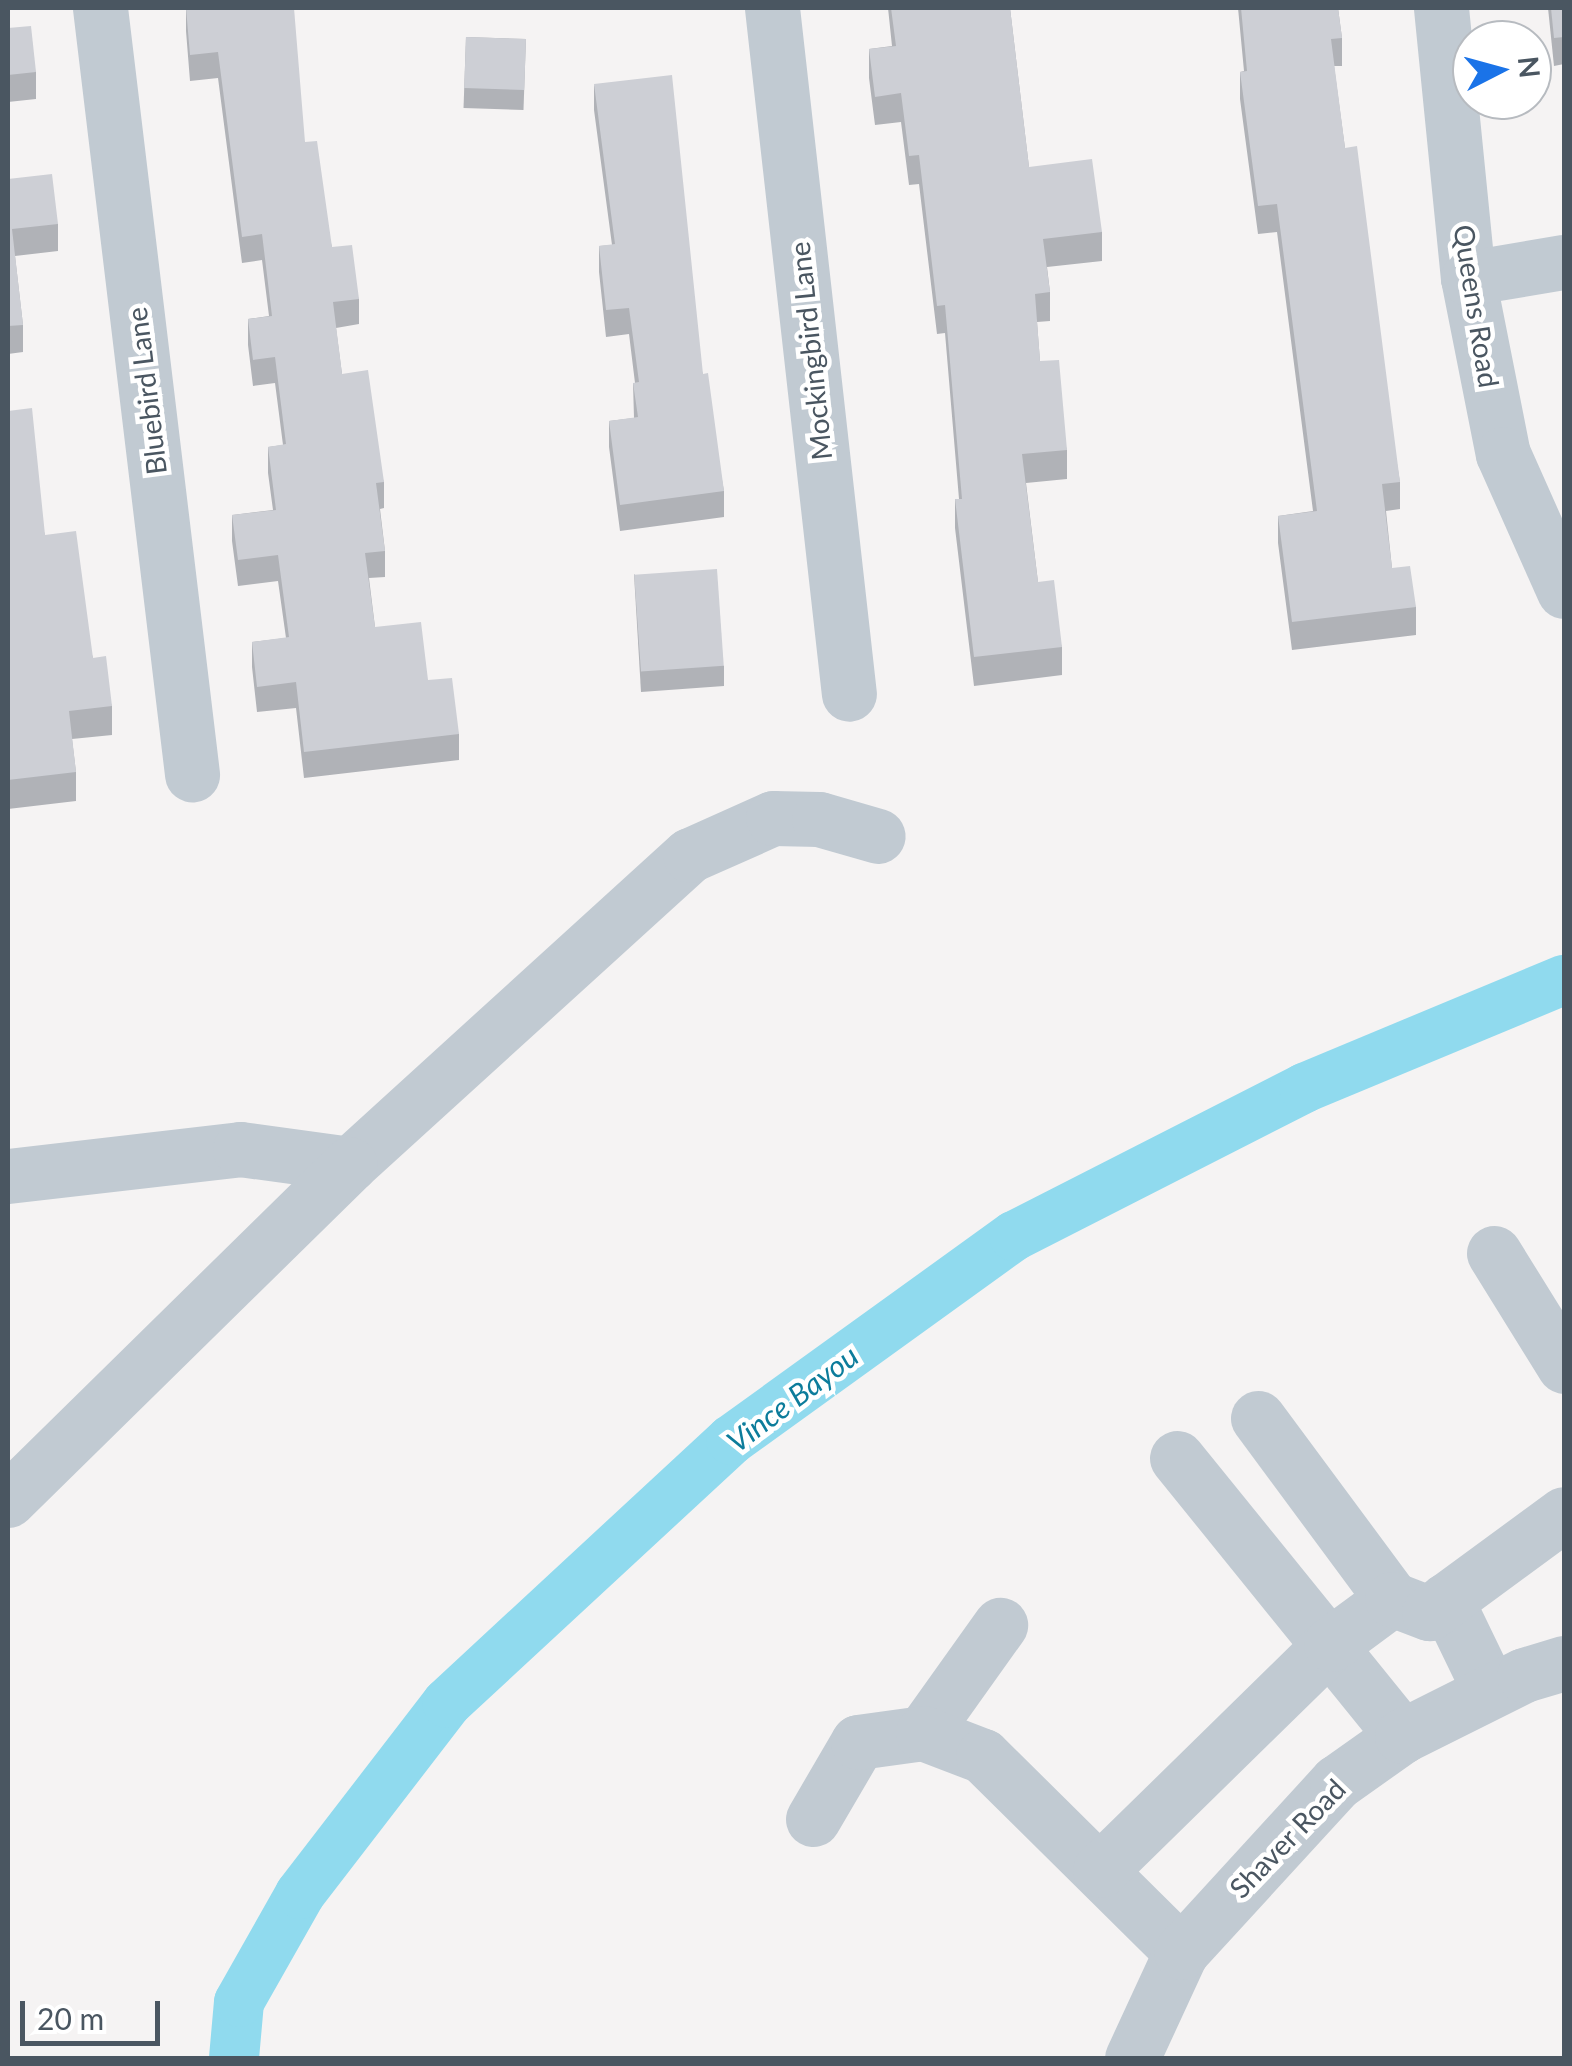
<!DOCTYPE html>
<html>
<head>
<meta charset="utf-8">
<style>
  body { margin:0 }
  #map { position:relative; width:1572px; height:2066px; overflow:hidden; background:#f5f3f3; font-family:Lato,sans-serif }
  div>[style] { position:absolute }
  .canal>* { height:50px; margin:-25px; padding:0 25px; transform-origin:25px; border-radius:25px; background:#90daee }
  .minor>* { height:55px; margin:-27.5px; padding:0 27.5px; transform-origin:27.5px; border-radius:27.5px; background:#c1cad2 }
  .wall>* { inset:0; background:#b0b2b7; transform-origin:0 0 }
  .building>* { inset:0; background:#cdcfd5; transform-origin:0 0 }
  span { translate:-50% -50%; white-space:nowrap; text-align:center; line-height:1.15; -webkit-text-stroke:9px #fff; paint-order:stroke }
  .street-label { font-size:28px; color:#4a5661 }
  .water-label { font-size:30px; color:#0c7c9b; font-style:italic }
  .frame { position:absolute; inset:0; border:10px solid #4a5661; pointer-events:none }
  .north { position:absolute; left:1452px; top:20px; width:100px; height:100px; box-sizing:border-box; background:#fff; border:2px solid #b7bbc0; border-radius:50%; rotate:84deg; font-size:28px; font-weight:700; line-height:40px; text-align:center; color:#4a5661 }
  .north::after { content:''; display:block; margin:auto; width:35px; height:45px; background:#1a73e8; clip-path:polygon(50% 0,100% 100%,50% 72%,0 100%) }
  .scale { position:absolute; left:20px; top:2001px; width:140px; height:45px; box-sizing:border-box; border:5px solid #4a5661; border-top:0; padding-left:12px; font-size:30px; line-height:35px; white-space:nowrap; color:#4a5661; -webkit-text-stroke:8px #fff; paint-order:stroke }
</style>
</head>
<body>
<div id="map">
  <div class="canal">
    <div style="left:234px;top:2058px;width:56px;rotate:-84.9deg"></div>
    <div style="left:239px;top:2002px;width:124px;rotate:-60.5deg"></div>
    <div style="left:300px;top:1894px;width:241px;rotate:-52.4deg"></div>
    <div style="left:447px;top:1703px;width:387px;rotate:-42.8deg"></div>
    <div style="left:731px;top:1440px;width:349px;rotate:-35.8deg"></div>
    <div style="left:1014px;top:1236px;width:326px;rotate:-27deg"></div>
    <div style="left:1304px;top:1088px;width:282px;rotate:-22.6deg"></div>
  </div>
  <div class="minor">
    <div style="left:100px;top:8px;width:772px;rotate:83.15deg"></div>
    <div style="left:772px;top:8px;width:690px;rotate:83.6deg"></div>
    <div style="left:1441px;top:8px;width:271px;rotate:84.3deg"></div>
    <div style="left:1468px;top:278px;width:179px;rotate:78.8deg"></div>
    <div style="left:1503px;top:454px;width:150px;rotate:66deg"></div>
    <div style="left:1468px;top:278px;width:97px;rotate:-9.5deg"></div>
    <div style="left:8px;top:1176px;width:234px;rotate:-6.6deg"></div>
    <div style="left:240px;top:1149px;width:111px;rotate:7.8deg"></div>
    <div style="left:350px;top:1164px;width:459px;rotate:-42.3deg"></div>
    <div style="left:690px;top:855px;width:91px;rotate:-24deg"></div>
    <div style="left:773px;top:818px;width:46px;rotate:1.2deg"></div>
    <div style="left:819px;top:819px;width:61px;rotate:16.1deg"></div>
    <div style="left:1494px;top:1253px;width:133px;rotate:58.2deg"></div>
    <div style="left:1258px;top:1418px;width:225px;rotate:53.5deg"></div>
    <div style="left:1177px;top:1458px;width:358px;rotate:51deg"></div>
    <div style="left:8px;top:1500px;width:479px;rotate:-44.5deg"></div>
    <div style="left:1446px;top:1600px;width:101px;rotate:64.2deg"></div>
    <div style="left:923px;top:1733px;width:133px;rotate:-54.5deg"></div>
    <div style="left:813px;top:1819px;width:89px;rotate:-59.7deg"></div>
    <div style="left:858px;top:1742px;width:66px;rotate:-7.9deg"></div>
    <div style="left:923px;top:1733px;width:64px;rotate:21deg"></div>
    <div style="left:983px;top:1756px;width:279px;rotate:44.7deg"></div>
    <div style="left:1100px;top:1870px;width:323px;rotate:-44.4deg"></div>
    <div style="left:1331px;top:1644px;width:76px;rotate:-36.4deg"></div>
    <div style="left:1392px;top:1599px;width:40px;rotate:21deg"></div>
    <div style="left:1429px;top:1613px;width:167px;rotate:-36.3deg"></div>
    <div style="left:1132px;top:2058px;width:117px;rotate:-65.2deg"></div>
    <div style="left:1181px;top:1952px;width:231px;rotate:-47.5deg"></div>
    <div style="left:1337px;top:1782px;width:80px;rotate:-35.3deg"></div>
    <div style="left:1402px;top:1736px;width:136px;rotate:-26.6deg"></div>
    <div style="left:1524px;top:1675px;width:42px;rotate:-16.7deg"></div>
  </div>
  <div class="wall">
    <div style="clip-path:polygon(186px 8px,305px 142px,332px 247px,359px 299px,359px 324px,336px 328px,342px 374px,384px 482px,384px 508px,380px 509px,385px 551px,385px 577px,369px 578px,375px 627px,428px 680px,459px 734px,459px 760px,304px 778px,296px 708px,257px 712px,252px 667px,252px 642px,286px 638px,278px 581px,238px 586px,232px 541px,232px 515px,273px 510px,268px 473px,268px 447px,283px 445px,275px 383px,253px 386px,248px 345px,248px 319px,269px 316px,262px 260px,242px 263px,218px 78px,190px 81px,186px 31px)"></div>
    <div style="clip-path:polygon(888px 8px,1010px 8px,1029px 167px,1102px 232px,1102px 261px,1047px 267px,1050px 292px,1050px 321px,1037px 322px,1040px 361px,1067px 450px,1067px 479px,1026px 483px,1038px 582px,1062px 647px,1062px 675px,974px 686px,955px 528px,955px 499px,959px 499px,945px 333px,937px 334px,919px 184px,909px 185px,901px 122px,875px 125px,869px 78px,869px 49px,892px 46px)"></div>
    <div style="clip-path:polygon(1238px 8px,1338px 8px,1342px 38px,1342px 66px,1334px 66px,1345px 148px,1400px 482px,1400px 509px,1386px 511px,1392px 568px,1416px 607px,1416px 635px,1292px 650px,1278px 543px,1278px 516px,1313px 511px,1277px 232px,1258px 234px,1240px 99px,1240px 72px,1244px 71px)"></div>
    <div style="clip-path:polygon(1548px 8px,1564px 8px,1564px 64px,1554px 66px)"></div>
    <div style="clip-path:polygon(8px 28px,36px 72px,36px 99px,8px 102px)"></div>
    <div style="left:466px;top:37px;width:60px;height:71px;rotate:2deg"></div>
    <div style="clip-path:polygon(594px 84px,703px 374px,724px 491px,724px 517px,620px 531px,609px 447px,609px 421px,634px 418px,633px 383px,635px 383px,629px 334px,606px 337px,599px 272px,599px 246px,612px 245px,594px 110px)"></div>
    <div style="clip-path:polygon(8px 179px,58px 224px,58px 251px,15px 256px,23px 325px,23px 352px,8px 354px)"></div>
    <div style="clip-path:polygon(8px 411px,45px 535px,112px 706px,112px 735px,72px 739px,76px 772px,76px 801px,8px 809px)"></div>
    <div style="clip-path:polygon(634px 574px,724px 666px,724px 686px,641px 692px)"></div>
  </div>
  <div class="building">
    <div style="clip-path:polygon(186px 8px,294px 8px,305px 142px,317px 141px,332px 247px,352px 245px,359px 299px,333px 302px,342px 374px,368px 370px,384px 482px,376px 483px,385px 551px,365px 553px,375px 627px,421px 622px,428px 680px,452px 678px,459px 734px,304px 752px,296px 682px,257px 687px,252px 642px,289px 637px,278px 555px,238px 560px,232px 515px,276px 510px,268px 447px,286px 444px,275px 357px,253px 360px,248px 319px,272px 316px,262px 234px,242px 237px,218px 52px,190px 55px)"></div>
    <div style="clip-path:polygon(891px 8px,1010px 8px,1029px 167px,1092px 159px,1102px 232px,1043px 239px,1050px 292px,1035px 294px,1040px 361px,1059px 360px,1067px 450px,1022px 454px,1038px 582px,1054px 580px,1062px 647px,974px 657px,955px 499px,962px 499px,945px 305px,937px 306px,919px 155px,909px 156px,901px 93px,875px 97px,869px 49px,896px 46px)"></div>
    <div style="clip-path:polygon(1241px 8px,1338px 8px,1342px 38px,1331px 39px,1345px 148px,1357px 146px,1400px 482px,1382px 484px,1392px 568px,1410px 566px,1416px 607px,1292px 622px,1278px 516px,1317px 511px,1277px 204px,1258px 206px,1240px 72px,1247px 71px)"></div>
    <div style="clip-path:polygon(1551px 8px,1564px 8px,1564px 37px,1554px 38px)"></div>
    <div style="clip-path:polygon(31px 26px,36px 72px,8px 75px,8px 28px)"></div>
    <div style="left:466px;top:37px;width:60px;height:51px;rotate:2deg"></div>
    <div style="clip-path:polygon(672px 75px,703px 374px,708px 373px,724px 491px,620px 505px,609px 421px,638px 417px,633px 383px,639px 382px,629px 308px,606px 310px,599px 246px,615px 244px,594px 84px)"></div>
    <div style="clip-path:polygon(52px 174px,58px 224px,12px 229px,23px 325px,8px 326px,8px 179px)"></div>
    <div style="clip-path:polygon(32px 408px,45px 535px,76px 531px,93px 658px,106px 656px,112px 706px,69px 711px,76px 772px,8px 780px,8px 411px)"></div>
    <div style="left:717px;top:569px;width:97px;height:83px;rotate:86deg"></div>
  </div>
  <div class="street-label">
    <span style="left:1477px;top:306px;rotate:81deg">Queens Road</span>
    <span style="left:810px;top:351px;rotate:-96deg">Mockingbird Lane</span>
    <span style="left:146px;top:391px;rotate:-97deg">Bluebird Lane</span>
    <span style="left:1287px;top:1838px;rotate:-46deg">Shaver Road</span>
  </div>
  <div class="water-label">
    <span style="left:792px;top:1398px;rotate:-37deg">Vince Bayou</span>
  </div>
  <div class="frame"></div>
  <div class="north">N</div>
  <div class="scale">20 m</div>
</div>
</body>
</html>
